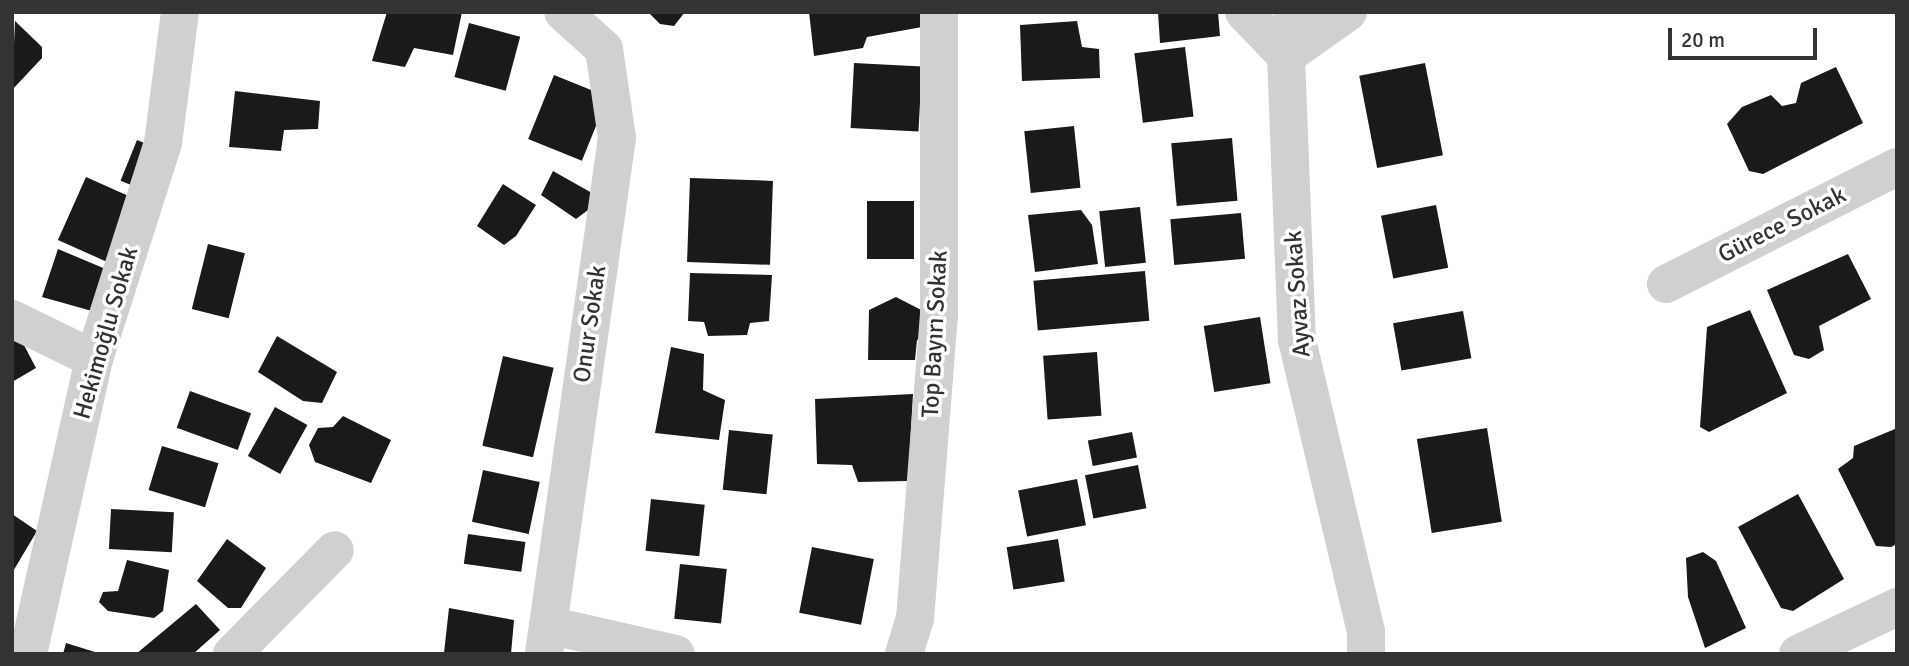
<!DOCTYPE html>
<html>
<head>
<meta charset="utf-8">
<style>
  body { margin:0 }
  #map { position:relative; width:1909px; height:666px; overflow:hidden; background:#fff; font-family:Signika,sans-serif }
  div>[style] { position:absolute }
  .building>* { inset:0; background:#1a1a1a; transform-origin:0 0 }
  .minor>* { height:38px; margin:-19px; padding:0 19px; transform-origin:19px; border-radius:19px; background:#d0d0d0 }
  span { translate:-50% -50%; white-space:nowrap; text-align:center; line-height:1.15; -webkit-text-stroke:7px #fff; paint-order:stroke }
  .street-label { font-size:24px; color:#333 }
  .frame { position:absolute; inset:0; border:14px solid #333; pointer-events:none }
  .scale { position:absolute; left:1668px; top:28px; width:149px; height:32px; box-sizing:border-box; border:4px solid #333; border-top:0; padding-left:9px; font-size:21px; line-height:24px; white-space:nowrap; color:#333; -webkit-text-stroke:5px #fff; paint-order:stroke }
</style>
</head>
<body>
<div id="map">
  <div class="building">
    <div style="clip-path:polygon(387px 12px,462px 12px,453px 55px,414px 48px,405px 67px,372px 61px)"></div>
    <div style="clip-path:polygon(648px 12px,685px 12px,674px 26px,660px 24px)"></div>
    <div style="clip-path:polygon(809px 12px,920px 12px,922px 27px,867px 37px,863px 48px,814px 56px)"></div>
    <div style="clip-path:polygon(1158px 12px,1218px 12px,1220px 36px,1160px 43px)"></div>
    <div style="clip-path:polygon(15px 21px,42px 47px,42px 58px,12px 90px)"></div>
    <div style="clip-path:polygon(1077px 21px,1082px 47px,1099px 49px,1100px 78px,1022px 81px,1020px 25px)"></div>
    <div style="left:469px;top:23px;width:53px;height:56px;rotate:15deg"></div>
    <div style="left:1185px;top:47px;width:70px;height:51px;rotate:83deg"></div>
    <div style="left:854px;top:63px;width:68px;height:65px;rotate:3deg"></div>
    <div style="left:1425px;top:63px;width:94px;height:67px;rotate:79deg"></div>
    <div style="clip-path:polygon(1836px 67px,1863px 123px,1763px 174px,1749px 171px,1727px 124px,1742px 107px,1771px 95px,1782px 106px,1796px 103px,1801px 83px)"></div>
    <div style="left:554px;top:75px;width:58px;height:69px;rotate:22deg"></div>
    <div style="clip-path:polygon(235px 91px,320px 101px,318px 129px,284px 130px,281px 151px,229px 147px)"></div>
    <div style="left:1074px;top:126px;width:62px;height:50px;rotate:84deg"></div>
    <div style="left:1232px;top:138px;width:63px;height:61px;rotate:85deg"></div>
    <div style="left:137px;top:140px;width:22px;height:44px;rotate:22deg"></div>
    <div style="clip-path:polygon(553px 171px,592px 193px,588px 210px,576px 219px,541px 195px)"></div>
    <div style="left:86px;top:177px;width:57px;height:69px;rotate:24deg"></div>
    <div style="left:690px;top:178px;width:83px;height:84px;rotate:2deg"></div>
    <div style="clip-path:polygon(503px 184px,536px 205px,516px 236px,504px 245px,477px 226px)"></div>
    <div style="left:914px;top:201px;width:58px;height:47px;rotate:90deg"></div>
    <div style="left:1436px;top:205px;width:64px;height:56px;rotate:79deg"></div>
    <div style="left:1140px;top:207px;width:56px;height:41px;rotate:84deg"></div>
    <div style="clip-path:polygon(1081px 210px,1092px 225px,1098px 264px,1035px 272px,1028px 215px)"></div>
    <div style="left:1241px;top:213px;width:46px;height:71px;rotate:85deg"></div>
    <div style="left:208px;top:244px;width:38px;height:67px;rotate:14deg"></div>
    <div style="clip-path:polygon(58px 249px,108px 270px,92px 311px,42px 297px)"></div>
    <div style="clip-path:polygon(1848px 254px,1871px 299px,1819px 326px,1824px 350px,1809px 359px,1794px 355px,1767px 290px)"></div>
    <div style="left:1145px;top:271px;width:50px;height:112px;rotate:85deg"></div>
    <div style="clip-path:polygon(690px 273px,772px 275px,769px 321px,750px 323px,747px 335px,708px 336px,704px 322px,688px 321px)"></div>
    <div style="clip-path:polygon(896px 297px,927px 313px,927px 334px,917px 340px,915px 360px,868px 360px,869px 310px)"></div>
    <div style="clip-path:polygon(1750px 310px,1787px 393px,1709px 432px,1700px 427px,1707px 327px)"></div>
    <div style="left:1463px;top:311px;width:48px;height:71px;rotate:80deg"></div>
    <div style="left:1260px;top:317px;width:67px;height:57px;rotate:81deg"></div>
    <div style="clip-path:polygon(15px 328px,36px 368px,12px 382px,12px 330px)"></div>
    <div style="clip-path:polygon(277px 336px,337px 372px,322px 403px,303px 401px,258px 372px)"></div>
    <div style="clip-path:polygon(671px 347px,704px 354px,703px 390px,725px 400px,719px 440px,655px 433px)"></div>
    <div style="left:1097px;top:352px;width:64px;height:54px;rotate:86deg"></div>
    <div style="left:503px;top:356px;width:52px;height:92px;rotate:13deg"></div>
    <div style="left:190px;top:391px;width:65px;height:39px;rotate:20deg"></div>
    <div style="clip-path:polygon(913px 394px,908px 481px,858px 482px,852px 465px,817px 464px,815px 399px)"></div>
    <div style="left:275px;top:407px;width:37px;height:56px;rotate:29deg"></div>
    <div style="clip-path:polygon(343px 416px,391px 440px,371px 483px,315px 462px,309px 445px,318px 428px,333px 427px)"></div>
    <div style="left:1487px;top:428px;width:95px;height:71px;rotate:81deg"></div>
    <div style="clip-path:polygon(1895px 429px,1897px 544px,1891px 547px,1876px 546px,1838px 469px,1853px 458px,1854px 446px)"></div>
    <div style="left:729px;top:430px;width:44px;height:60px;rotate:6deg"></div>
    <div style="left:1132px;top:432px;width:26px;height:45px;rotate:79deg"></div>
    <div style="left:162px;top:446px;width:59px;height:46px;rotate:17deg"></div>
    <div style="left:1138px;top:465px;width:44px;height:54px;rotate:79deg"></div>
    <div style="left:483px;top:470px;width:58px;height:53px;rotate:12deg"></div>
    <div style="left:1077px;top:479px;width:47px;height:60px;rotate:79deg"></div>
    <div style="clip-path:polygon(1798px 494px,1844px 579px,1793px 611px,1781px 608px,1738px 527px)"></div>
    <div style="left:651px;top:499px;width:54px;height:52px;rotate:6deg"></div>
    <div style="left:111px;top:509px;width:63px;height:40px;rotate:3deg"></div>
    <div style="clip-path:polygon(12px 514px,37px 531px,12px 573px)"></div>
    <div style="left:468px;top:534px;width:58px;height:30px;rotate:8deg"></div>
    <div style="clip-path:polygon(227px 539px,266px 568px,241px 608px,228px 608px,197px 581px)"></div>
    <div style="left:1058px;top:539px;width:43px;height:52px;rotate:81deg"></div>
    <div style="left:812px;top:547px;width:63px;height:67px;rotate:11deg"></div>
    <div style="clip-path:polygon(1703px 552px,1716px 561px,1746px 628px,1705px 648px,1688px 597px,1686px 558px)"></div>
    <div style="clip-path:polygon(127px 560px,169px 570px,163px 611px,154px 618px,108px 611px,99px 602px,103px 592px,118px 591px)"></div>
    <div style="left:680px;top:564px;width:47px;height:55px;rotate:6deg"></div>
    <div style="clip-path:polygon(196px 604px,220px 630px,193px 654px,136px 654px)"></div>
    <div style="clip-path:polygon(449px 608px,514px 620px,511px 654px,444px 653px)"></div>
    <div style="clip-path:polygon(66px 643px,98px 653px,98px 654px,63px 654px)"></div>
  </div>
  <div class="minor">
    <div style="left:1244px;top:12px;width:61px;rotate:46.3deg"></div>
    <div style="left:1286px;top:56px;width:76px;rotate:-35.4deg"></div>
    <div style="left:1294px;top:12px;width:45px;rotate:100.3deg"></div>
    <div style="left:1286px;top:56px;width:284px;rotate:87.8deg"></div>
    <div style="left:1297px;top:340px;width:299px;rotate:76.7deg"></div>
    <div style="left:1366px;top:631px;width:23px;rotate:90deg"></div>
    <div style="left:1666px;top:284px;width:259px;rotate:-26.9deg"></div>
    <div style="left:12px;top:319px;width:91px;rotate:26deg"></div>
    <div style="left:548px;top:625px;width:131px;rotate:12.8deg"></div>
    <div style="left:28px;top:654px;width:302px;rotate:-77.4deg"></div>
    <div style="left:94px;top:359px;width:227px;rotate:-72.3deg"></div>
    <div style="left:163px;top:143px;width:132px;rotate:-82.6deg"></div>
    <div style="left:232px;top:654px;width:146px;rotate:-45.3deg"></div>
    <div style="left:544px;top:654px;width:521px;rotate:-81.95deg"></div>
    <div style="left:617px;top:138px;width:90px;rotate:-98.3deg"></div>
    <div style="left:604px;top:49px;width:55px;rotate:-137.9deg"></div>
    <div style="left:904px;top:654px;width:37px;rotate:-73deg"></div>
    <div style="left:915px;top:619px;width:305px;rotate:-85.5deg"></div>
    <div style="left:939px;top:315px;width:303px;rotate:-90deg"></div>
    <div style="left:1798px;top:654px;width:110px;rotate:-25.4deg"></div>
  </div>
  <div class="street-label">
    <span style="left:1782px;top:225px;rotate:-27deg">Gürece Sokak</span>
    <span style="left:1298px;top:294px;rotate:-94deg">Ayvaz Sokak</span>
    <span style="left:590px;top:324px;rotate:-82deg">Onur Sokak</span>
    <span style="left:106px;top:333px;rotate:-74deg">Hekimoğlu Sokak</span>
    <span style="left:935px;top:334px;rotate:-87deg">Top Bayırı Sokak</span>
  </div>
  <div class="frame"></div>
  <div class="scale">20 m</div>
</div>
</body>
</html>
